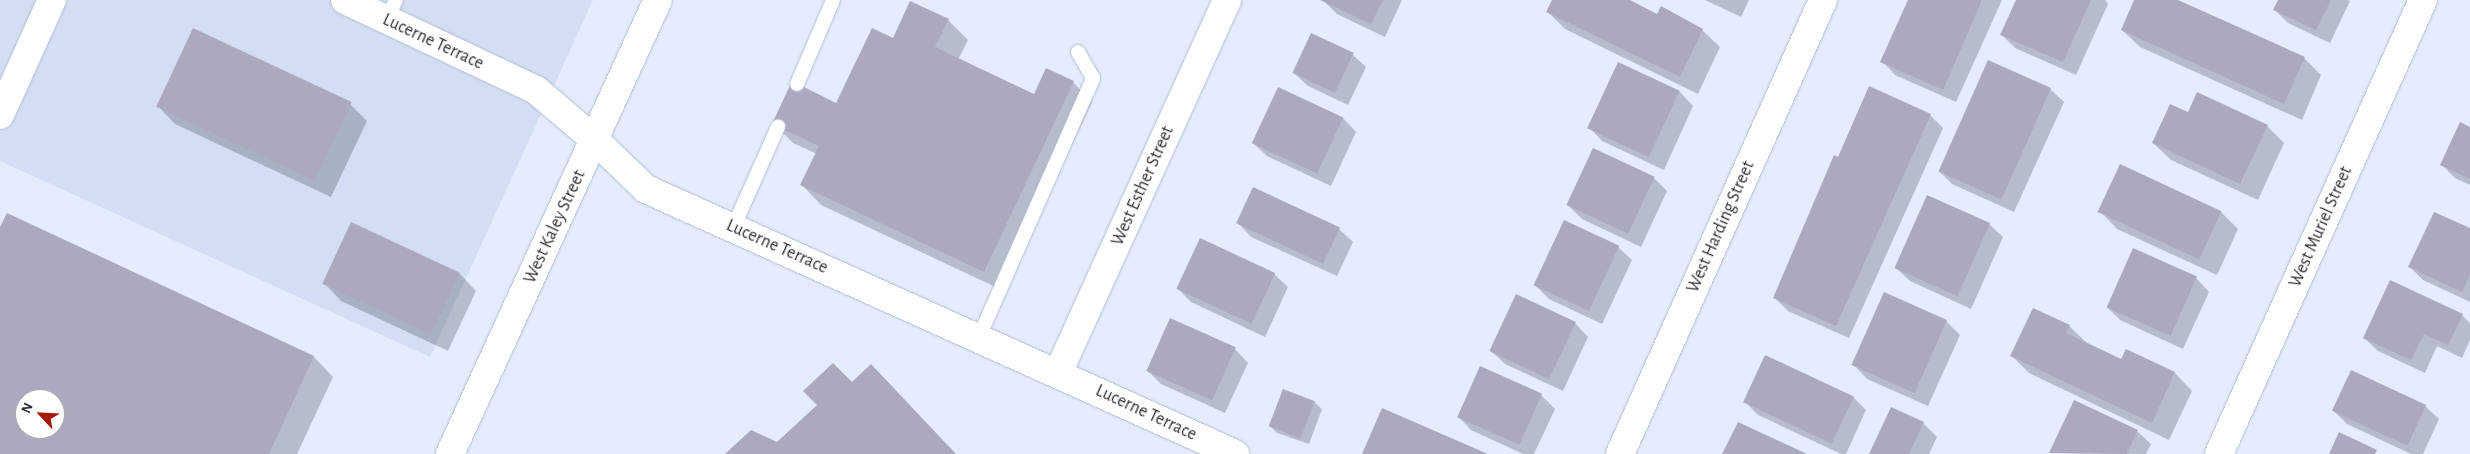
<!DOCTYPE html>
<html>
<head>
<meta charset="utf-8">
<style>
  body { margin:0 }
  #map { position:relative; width:2470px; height:454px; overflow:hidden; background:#e4ecfe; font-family:"Alegreya Sans",sans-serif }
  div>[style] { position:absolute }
  .built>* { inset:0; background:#d3def4 }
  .shadow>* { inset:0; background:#0003 }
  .building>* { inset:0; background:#aca9bf; transform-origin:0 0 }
  .roads { filter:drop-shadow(0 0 1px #b2bcd1) drop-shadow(0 0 1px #b2bcd1) }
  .lane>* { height:14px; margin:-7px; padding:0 7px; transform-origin:7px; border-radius:7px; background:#fff }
  .street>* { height:28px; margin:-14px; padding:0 14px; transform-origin:14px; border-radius:14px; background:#fff }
  .secondary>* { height:28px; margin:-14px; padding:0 14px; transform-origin:14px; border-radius:14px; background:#fff }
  span { translate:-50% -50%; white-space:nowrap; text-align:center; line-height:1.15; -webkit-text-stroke:4px #fff; paint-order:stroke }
  .street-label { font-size:18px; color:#2c3038 }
  .north { position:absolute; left:15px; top:389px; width:50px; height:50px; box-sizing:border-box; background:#fff; border:1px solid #abacaf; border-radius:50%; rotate:295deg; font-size:14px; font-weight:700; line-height:20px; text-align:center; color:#2c3038 }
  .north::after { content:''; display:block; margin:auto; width:18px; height:22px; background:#a81700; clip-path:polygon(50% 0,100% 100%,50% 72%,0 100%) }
</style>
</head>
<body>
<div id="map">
  <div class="built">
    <div style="clip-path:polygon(0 0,593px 0,430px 357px,0 161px)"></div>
  </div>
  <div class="shadow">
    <div style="clip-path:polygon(1323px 0,1402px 0,1385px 37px,1337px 14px)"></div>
    <div style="clip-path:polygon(1554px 0,1627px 0,1658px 15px,1702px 30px,1720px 47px,1698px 94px,1565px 29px,1548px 12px)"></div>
    <div style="clip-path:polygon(1705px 0,1749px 0,1741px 17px)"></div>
    <div style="clip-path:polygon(1908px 0,2002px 0,1956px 102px,1895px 75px,1882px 61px)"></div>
    <div style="clip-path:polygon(2017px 0,2105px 0,2108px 4px,2076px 75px,2015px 48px,2002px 35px)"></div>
    <div style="clip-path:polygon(2136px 0,2175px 0,2304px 58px,2321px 75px,2302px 120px,2140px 47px,2122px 30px)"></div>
    <div style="clip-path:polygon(2279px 0,2348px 0,2350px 1px,2330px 43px,2288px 23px,2275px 10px)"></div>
    <div style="clip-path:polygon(948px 20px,968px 40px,958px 60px,1034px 96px,1073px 82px,1092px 102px,1004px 291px,821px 205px,802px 185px,817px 154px,793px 143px,773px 123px,837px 104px)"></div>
    <div style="clip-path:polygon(1352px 54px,1366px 67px,1348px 105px,1308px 86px,1294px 73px)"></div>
    <div style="clip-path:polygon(1618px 64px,1680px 92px,1693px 106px,1664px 170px,1602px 141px,1589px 127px)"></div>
    <div style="clip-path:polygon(1279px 88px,1343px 118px,1356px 132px,1331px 186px,1267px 156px,1253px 143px)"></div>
    <div style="clip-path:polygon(2050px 89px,2064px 102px,2014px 212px,1952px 184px,1939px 171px)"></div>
    <div style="clip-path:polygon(350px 104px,367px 121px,331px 197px,175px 124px,158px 106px)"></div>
    <div style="clip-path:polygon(2188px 114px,2267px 126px,2284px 143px,2258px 200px,2171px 160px,2153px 143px)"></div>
    <div style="clip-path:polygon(1930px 115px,1943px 128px,1849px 338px,1788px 311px,1775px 298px)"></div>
    <div style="clip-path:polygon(2470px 128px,2470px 185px,2455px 178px,2442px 165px)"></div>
    <div style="clip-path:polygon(1654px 178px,1667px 191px,1641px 247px,1582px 219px,1568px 205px)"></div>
    <div style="clip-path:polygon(2100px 211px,2221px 212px,2238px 229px,2217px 275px,2117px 229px)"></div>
    <div style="clip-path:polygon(evenodd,7px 214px,314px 357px,333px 377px,297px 454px,0 454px,0 230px,7px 214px,25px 399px,55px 399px,55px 429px,25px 429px,25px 399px)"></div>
    <div style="clip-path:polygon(1238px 223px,1339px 229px,1353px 242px,1337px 276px,1251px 237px)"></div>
    <div style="clip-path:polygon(1989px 224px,2003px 237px,1971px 309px,1910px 281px,1896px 268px)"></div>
    <div style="clip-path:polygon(2470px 230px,2470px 302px,2423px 280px,2410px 267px)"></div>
    <div style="clip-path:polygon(1618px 247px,1632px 260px,1602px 324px,1549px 299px,1535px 285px)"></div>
    <div style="clip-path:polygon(459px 273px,476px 291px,448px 351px,341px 301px,324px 283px)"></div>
    <div style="clip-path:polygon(1274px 274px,1288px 287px,1265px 337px,1191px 302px,1178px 289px)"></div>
    <div style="clip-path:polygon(2196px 278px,2209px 292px,2183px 349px,2120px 320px,2107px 307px)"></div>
    <div style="clip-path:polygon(2462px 315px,2470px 323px,2470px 340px,2462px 358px,2437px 346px,2425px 373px,2378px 351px,2364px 338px)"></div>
    <div style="clip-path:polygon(1946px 321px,1960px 335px,1928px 406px,1867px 379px,1854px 365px)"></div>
    <div style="clip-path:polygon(1575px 323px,1588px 337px,1563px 391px,1505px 364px,1491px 351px)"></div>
    <div style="clip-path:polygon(2069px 326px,2087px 343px,2122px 360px,2126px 351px,2175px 373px,2192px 391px,2169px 440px,2029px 373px,2012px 356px)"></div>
    <div style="clip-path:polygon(1235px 349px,1248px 363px,1225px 413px,1161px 384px,1147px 370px)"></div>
    <div style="clip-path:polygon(1541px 395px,1555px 409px,1534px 454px,1523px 454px,1471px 430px,1458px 416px)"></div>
    <div style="clip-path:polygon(1853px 397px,1866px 410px,1846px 454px,1841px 454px,1758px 415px,1745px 402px)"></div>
    <div style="clip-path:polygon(1314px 402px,1322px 409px,1309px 444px,1277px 433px,1270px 426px)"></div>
    <div style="clip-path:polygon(2425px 406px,2439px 419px,2423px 454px,2411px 454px,2347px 424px,2333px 410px)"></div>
    <div style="clip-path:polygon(1923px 423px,1937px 437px,1929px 454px,1870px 454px)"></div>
    <div style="clip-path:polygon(2137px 431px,2151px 444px,2146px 454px,2051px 453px)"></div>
  </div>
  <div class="building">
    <div style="clip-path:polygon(1320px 0,1383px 0,1371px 24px)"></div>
    <div style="clip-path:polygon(1552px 0,1630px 0,1657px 14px,1661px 6px,1703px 29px,1680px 77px,1546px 12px)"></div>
    <div style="clip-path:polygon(1908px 0,1982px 0,1943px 90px,1880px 62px)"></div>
    <div style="clip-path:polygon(2016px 0,2091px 0,2063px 62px,2000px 35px)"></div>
    <div style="clip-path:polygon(2134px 0,2178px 0,2305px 57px,2284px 104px,2121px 30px)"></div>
    <div style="clip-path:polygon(2278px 0,2331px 0,2316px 30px,2273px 10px)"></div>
    <div style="clip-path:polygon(910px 1px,949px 19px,935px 47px,1034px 94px,1046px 68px,1074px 81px,984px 272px,800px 185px,819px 146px,772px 124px,792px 81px,836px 103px,872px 28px,893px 38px)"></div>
    <div style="left:193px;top:28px;width:175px;height:87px;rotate:25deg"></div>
    <div style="left:1311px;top:33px;width:47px;height:44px;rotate:25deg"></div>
    <div style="left:1988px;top:60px;width:69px;height:122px;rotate:24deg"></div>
    <div style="left:1618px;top:62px;width:68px;height:73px;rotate:25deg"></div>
    <div style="clip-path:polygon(1869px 86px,1931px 114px,1836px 326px,1773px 298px,1834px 155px,1838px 157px)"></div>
    <div style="left:1278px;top:87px;width:72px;height:62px;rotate:25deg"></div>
    <div style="clip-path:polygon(2197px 92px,2268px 125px,2240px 184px,2152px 143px,2170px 104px,2188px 112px)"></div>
    <div style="clip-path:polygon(2460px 122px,2470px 127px,2470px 179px,2440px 165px)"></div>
    <div style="left:1593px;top:148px;width:68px;height:63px;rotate:25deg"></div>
    <div style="left:2120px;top:164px;width:112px;height:53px;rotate:25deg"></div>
    <div style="left:1253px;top:187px;width:96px;height:40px;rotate:25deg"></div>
    <div style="left:1927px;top:195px;width:69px;height:80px;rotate:24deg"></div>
    <div style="clip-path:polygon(2434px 212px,2470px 228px,2470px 275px,2462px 292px,2408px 267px)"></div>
    <div style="clip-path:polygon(evenodd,7px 213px,314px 356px,269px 454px,0 454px,0 227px,7px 213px,25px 399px,55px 399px,55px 429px,25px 429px,25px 399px)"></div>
    <div style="left:1564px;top:220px;width:61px;height:72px;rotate:25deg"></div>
    <div style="left:351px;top:222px;width:120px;height:68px;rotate:25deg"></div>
    <div style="left:1200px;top:238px;width:83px;height:56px;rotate:25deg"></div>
    <div style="left:2133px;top:248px;width:70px;height:65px;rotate:24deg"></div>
    <div style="clip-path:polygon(2390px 280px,2463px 314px,2448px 345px,2424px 334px,2411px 360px,2363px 338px)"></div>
    <div style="left:1884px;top:292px;width:69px;height:80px;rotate:24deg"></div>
    <div style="left:1516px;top:294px;width:66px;height:63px;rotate:25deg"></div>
    <div style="clip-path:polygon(2033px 308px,2070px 325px,2066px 333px,2121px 359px,2126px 349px,2175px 372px,2152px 423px,2010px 356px)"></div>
    <div style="left:1170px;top:318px;width:72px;height:58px;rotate:24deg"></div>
    <div style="left:1765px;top:355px;width:98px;height:52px;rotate:25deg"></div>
    <div style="clip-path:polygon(833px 363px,852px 382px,871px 364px,956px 454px,725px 454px,751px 430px,777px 442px,817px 405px,803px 391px)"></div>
    <div style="left:1480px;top:366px;width:68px;height:56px;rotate:24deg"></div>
    <div style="left:2351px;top:370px;width:83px;height:45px;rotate:25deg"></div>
    <div style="left:1283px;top:389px;width:34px;height:40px;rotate:21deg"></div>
    <div style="clip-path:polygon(2074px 400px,2138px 430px,2127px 454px,2049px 453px)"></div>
    <div style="clip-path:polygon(1891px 407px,1924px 422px,1909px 454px,1869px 454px)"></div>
    <div style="clip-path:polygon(1382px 408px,1488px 454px,1362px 454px)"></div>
    <div style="clip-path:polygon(1738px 422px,1807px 454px,1722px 454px)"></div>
    <div style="clip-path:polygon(2339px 432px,2377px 450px,2375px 454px,2329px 454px)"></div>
  </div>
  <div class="roads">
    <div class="lane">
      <div style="left:387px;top:19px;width:21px;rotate:-65deg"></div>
      <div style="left:797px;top:84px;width:91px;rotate:-66.8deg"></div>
      <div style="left:733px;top:228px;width:111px;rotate:-66deg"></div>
      <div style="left:979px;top:337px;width:283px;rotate:-66.2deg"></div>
      <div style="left:1093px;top:78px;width:30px;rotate:-120deg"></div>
    </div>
    <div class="street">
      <div style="left:345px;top:0;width:211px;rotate:25.2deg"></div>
      <div style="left:536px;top:90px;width:77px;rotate:40.3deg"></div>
      <div style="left:595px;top:140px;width:71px;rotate:43.9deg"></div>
      <div style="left:646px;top:189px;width:646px;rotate:24.22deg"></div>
      <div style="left:0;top:115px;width:126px;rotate:-65.7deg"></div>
      <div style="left:1058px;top:373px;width:409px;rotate:-65.6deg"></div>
      <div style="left:1620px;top:454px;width:497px;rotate:-65.9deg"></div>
      <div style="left:2219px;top:454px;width:498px;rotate:-65.8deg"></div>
    </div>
    <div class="secondary">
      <div style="left:450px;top:454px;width:499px;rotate:-65.4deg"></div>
    </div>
  </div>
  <div class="street-label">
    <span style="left:433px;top:42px;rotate:25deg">Lucerne Terrace</span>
    <span style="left:1143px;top:186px;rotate:-66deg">West Esther Street</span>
    <span style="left:555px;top:227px;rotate:-65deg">West Kaley Street</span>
    <span style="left:1721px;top:227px;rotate:-66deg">West Harding Street</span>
    <span style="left:2321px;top:227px;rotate:-66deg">West Muriel Street</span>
    <span style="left:777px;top:247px;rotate:24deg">Lucerne Terrace</span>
    <span style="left:1146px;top:413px;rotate:25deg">Lucerne Terrace</span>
  </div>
  <div class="north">N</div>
</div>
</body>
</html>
